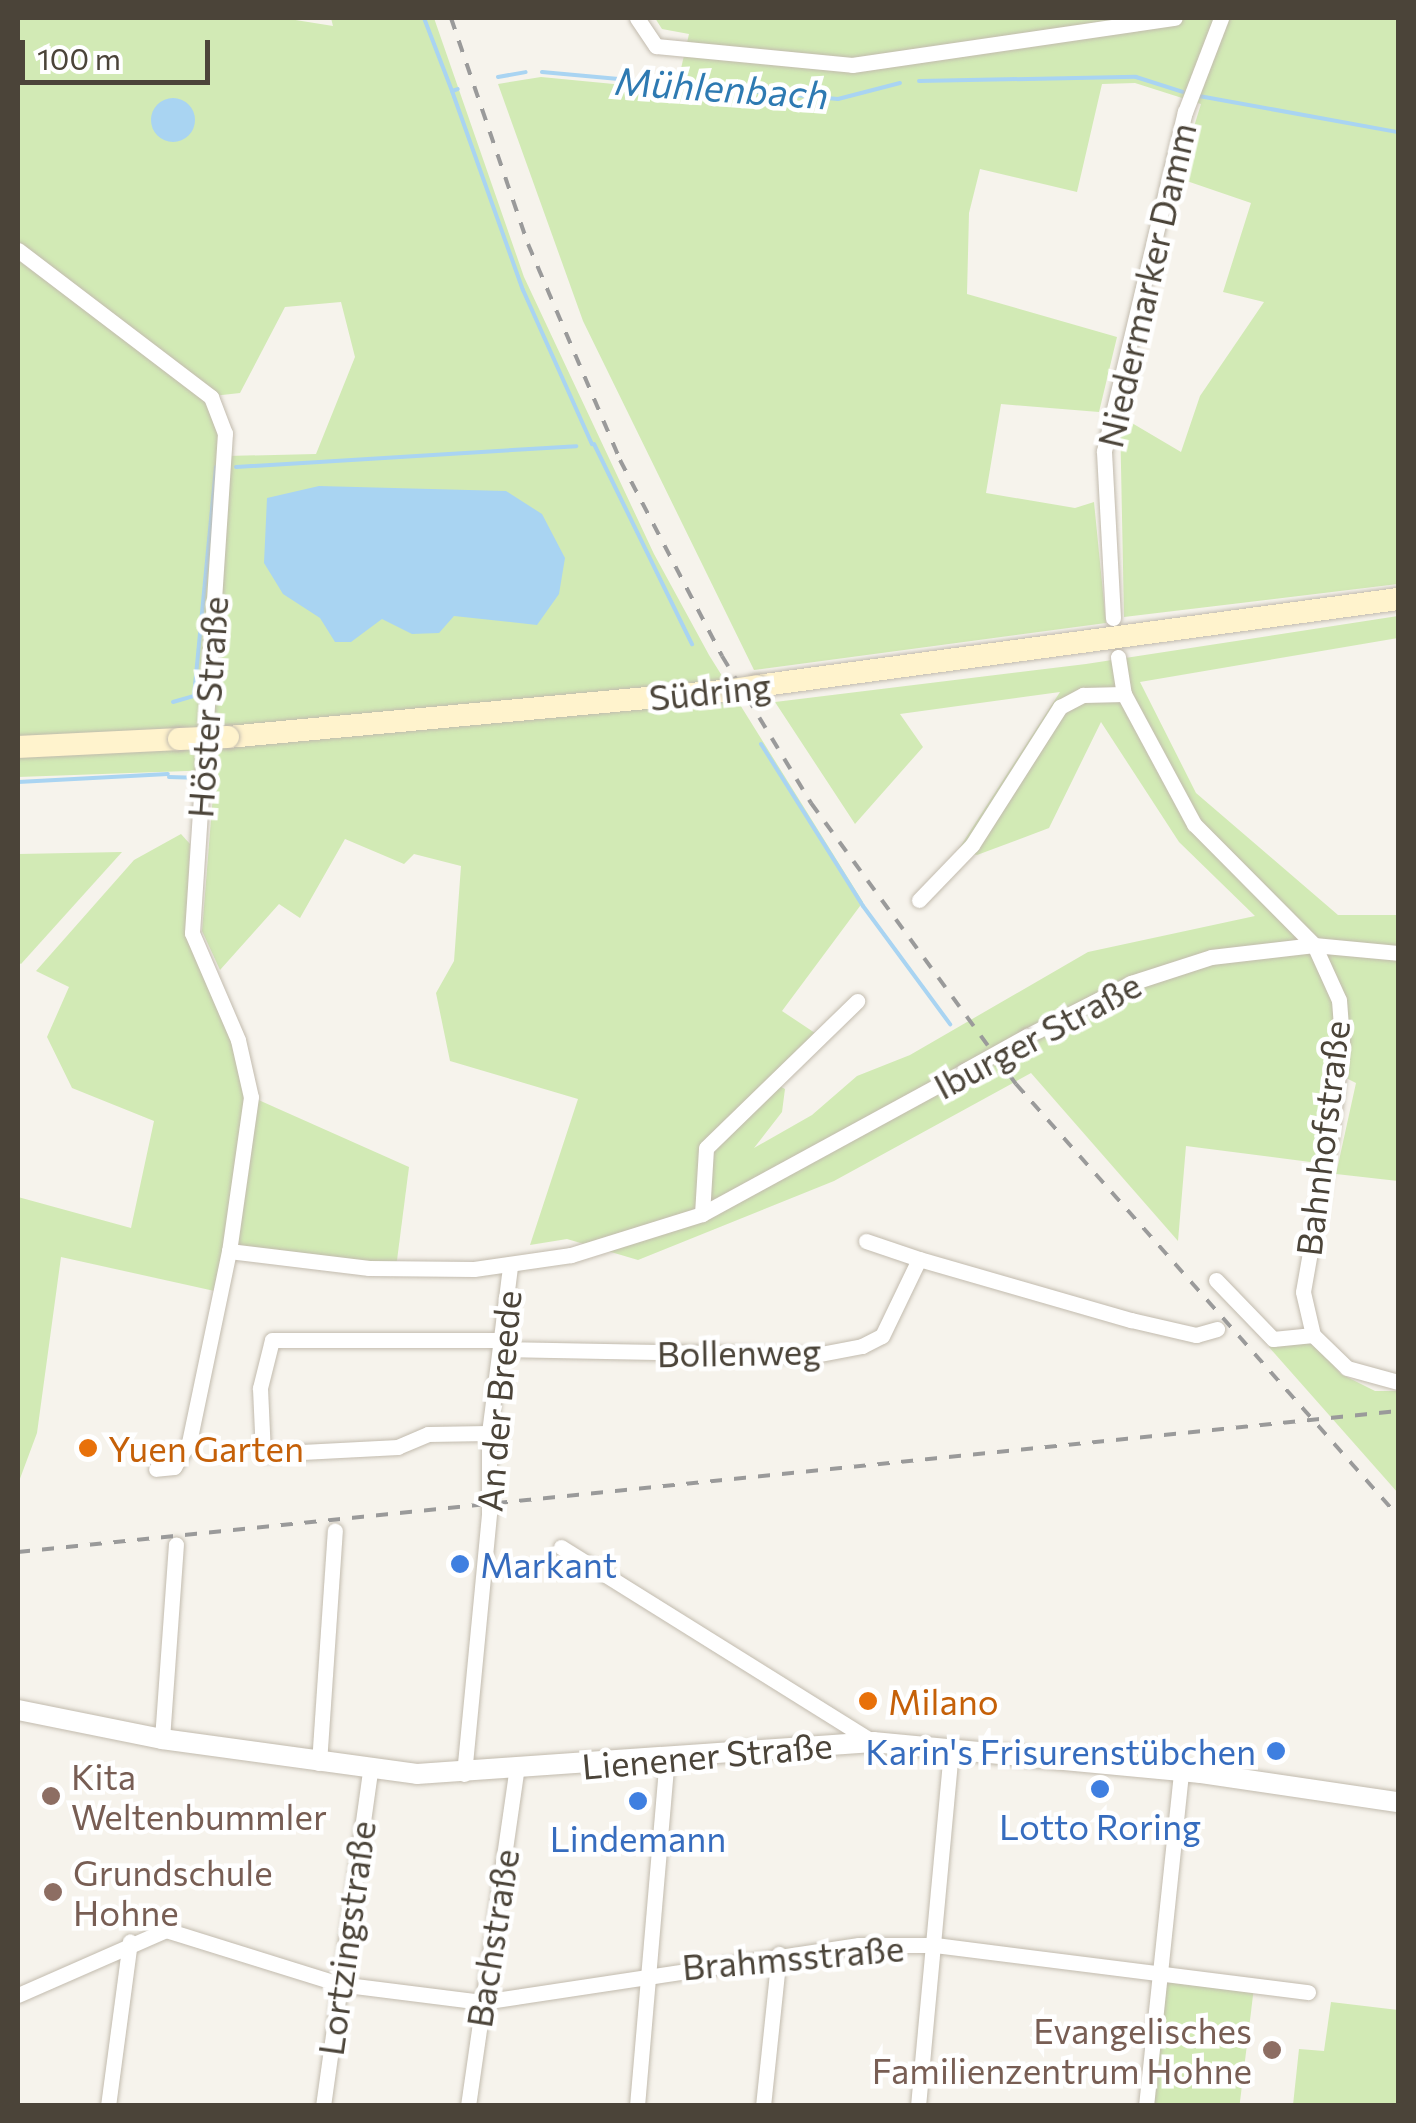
<!DOCTYPE html>
<html>
<head>
<meta charset="utf-8">
<style>
  body { margin:0 }
  #map { position:relative; width:1416px; height:2123px; overflow:hidden; background:#f6f3ec; font-family:Commissioner,sans-serif }
  div>[style] { position:absolute }
  .green>* { inset:0; background:#d2eab5; transform-origin:0 0 }
  .water>* { inset:0; background:#a9d4f2 }
  .round { border-radius:50% }
  .stream>* { height:4px; margin:-2px; padding:0 2px; transform-origin:2px; border-radius:2px; background:#a9d4f2 }
  .roads { filter:drop-shadow(0 0 2px #c2bbae) drop-shadow(0 0 2px #c2bbae) }
  .minor>* { height:15px; margin:-7.5px; padding:0 7.5px; transform-origin:7.5px; border-radius:7.5px; background:#fff }
  .tertiary>* { height:20px; margin:-10px; padding:0 10px; transform-origin:10px; border-radius:10px; background:#fff }
  .secondary>* { height:22px; margin:-11px; padding:0 11px; transform-origin:11px; border-radius:11px; background:#fff3cd }
  .rail>* { height:4px; margin-top:-2px; transform-origin:0; background:repeating-linear-gradient(90deg,#9a9a9a 0 12px,transparent 0 24px) }
  .bridges { filter:drop-shadow(0 0 2px #c2bbae) drop-shadow(0 0 2px #c2bbae) }
  .minor-bridge>* { height:15px; margin:-7.5px; padding:0 7.5px; transform-origin:7.5px; border-radius:7.5px; background:#fff }
  .secondary-bridge>* { height:22px; margin:-11px; padding:0 11px; transform-origin:11px; border-radius:11px; background:#fff3cd }
  .dots>* { width:28px; height:28px; translate:-50% -50%; box-sizing:border-box; border:5px solid #fff; border-radius:50% }
  span { translate:-50% -50%; white-space:nowrap; text-align:center; line-height:1.15; -webkit-text-stroke:9px #fff; paint-order:stroke }
  .street-label { font-size:35px; color:#4b4439 }
  .food-label { font-size:35px; color:#c56008 }
  .left { translate:0 -50%; text-align:left }
  .shop-label { font-size:35px; color:#366cbe }
  .right { translate:-100% -50%; text-align:right }
  .education-label { font-size:35px; color:#785e54 }
  .water-label { font-size:38px; color:#2e7ab2; font-style:italic }
  .frame { position:absolute; inset:0; border:20px solid #4b4439; pointer-events:none }
  .scale { position:absolute; left:20px; top:40px; width:190px; height:45px; box-sizing:border-box; border:5px solid #4b4439; border-top:0; padding-left:12px; font-size:30px; line-height:35px; white-space:nowrap; color:#4b4439; -webkit-text-stroke:8px #fff; paint-order:stroke }
</style>
</head>
<body>
<div id="map">
  <div class="green">
    <div style="clip-path:polygon(18px 18px,283px 18px,333px 26px,331px 18px,434px 18px,524px 277px,654px 554px,709px 655px,863px 902px,782px 1011px,815px 1033px,769px 1080px,785px 1089px,782px 1112px,754px 1148px,812px 1115px,857px 1076px,910px 1055px,1088px 952px,1255px 916px,1179px 842px,1101px 722px,1049px 828px,977px 855px,958px 850px,1060px 692px,900px 714px,923px 747px,855px 824px,775px 702px,1086px 664px,1398px 616px,1398px 638px,1140px 682px,1196px 793px,1338px 915px,1398px 915px,1398px 1181px,1336px 1174px,1356px 1083px,1330px 1070px,1318px 1163px,1186px 1146px,1178px 1241px,1031px 1073px,834px 1181px,638px 1260px,567px 1239px,530px 1245px,578px 1099px,450px 1061px,436px 993px,454px 961px,461px 866px,414px 854px,404px 864px,345px 839px,300px 918px,279px 904px,220px 970px,202px 931px,215px 770px,18px 777px,18px 260px,205px 400px,226px 456px,316px 454px,355px 357px,341px 302px,285px 307px,240px 393px,213px 396px,18px 241px)"></div>
    <div style="clip-path:polygon(655px 18px,1398px 18px,1398px 584px,1124px 617px,1120px 416px,1181px 452px,1200px 396px,1264px 302px,1223px 292px,1251px 203px,1178px 178px,1201px 104px,1135px 83px,1102px 84px,1077px 192px,980px 169px,969px 213px,967px 294px,1117px 337px,1099px 412px,1001px 404px,986px 493px,1075px 508px,1094px 502px,1106px 623px,754px 670px,583px 321px,498px 84px,541px 77px,676px 90px,689px 34px,662px 29px)"></div>
    <div style="clip-path:polygon(181px 834px,190px 844px,186px 934px,233px 1043px,246px 1099px,219px 1292px,61px 1257px,37px 1433px,18px 1484px,18px 1197px,131px 1228px,154px 1121px,72px 1088px,47px 1037px,69px 987px,36px 971px,134px 860px)"></div>
    <div style="clip-path:polygon(122px 852px,21px 964px,18px 962px,18px 854px)"></div>
    <div style="clip-path:polygon(252px 1097px,409px 1167px,396px 1268px,232px 1248px)"></div>
    <div style="clip-path:polygon(1302px 1329px,1341px 1374px,1375px 1391px,1398px 1391px,1398px 1493px,1269px 1347px)"></div>
    <div style="left:1165px;top:1982px;width:89px;height:125px;rotate:7deg"></div>
    <div style="clip-path:polygon(1331px 2002px,1398px 2010px,1398px 2105px,1293px 2105px,1299px 2049px,1324px 2051px)"></div>
  </div>
  <div class="water">
    <div class="round" style="left:151px;top:98px;width:44px;height:44px"></div>
    <div style="clip-path:polygon(319px 486px,506px 491px,542px 514px,565px 558px,559px 594px,537px 625px,454px 616px,439px 633px,412px 634px,382px 619px,351px 642px,335px 642px,320px 618px,283px 594px,264px 563px,267px 498px)"></div>
  </div>
  <div class="stream">
    <div style="left:424px;top:18px;width:78px;rotate:69deg"></div>
    <div style="left:452px;top:91px;width:6px;rotate:-18deg"></div>
    <div style="left:542px;top:72px;width:297px;rotate:5.2deg"></div>
    <div style="left:838px;top:99px;width:64px;rotate:-14.5deg"></div>
    <div style="left:498px;top:77px;width:28px;rotate:-10deg"></div>
    <div style="left:919px;top:81px;width:217px;rotate:-1.1deg"></div>
    <div style="left:1136px;top:77px;width:49px;rotate:17.7deg"></div>
    <div style="left:452px;top:91px;width:211px;rotate:70.4deg"></div>
    <div style="left:523px;top:290px;width:169px;rotate:65.9deg"></div>
    <div style="left:1199px;top:96px;width:202px;rotate:10.3deg"></div>
    <div style="left:594px;top:444px;width:223px;rotate:63.9deg"></div>
    <div style="left:236px;top:467px;width:341px;rotate:-3.5deg"></div>
    <div style="left:173px;top:702px;width:22px;rotate:-16deg"></div>
    <div style="left:194px;top:696px;width:230px;rotate:-84.5deg"></div>
    <div style="left:761px;top:744px;width:191px;rotate:57.8deg"></div>
    <div style="left:863px;top:906px;width:147px;rotate:53.6deg"></div>
    <div style="left:169px;top:777px;width:25px;rotate:2deg"></div>
    <div style="left:18px;top:782px;width:150px;rotate:-3.1deg"></div>
  </div>
  <div class="roads">
    <div class="minor">
      <div style="left:637px;top:18px;width:34px;rotate:56deg"></div>
      <div style="left:656px;top:46px;width:197px;rotate:5.5deg"></div>
      <div style="left:852px;top:65px;width:326px;rotate:-8.3deg"></div>
      <div style="left:18px;top:250px;width:243px;rotate:37.3deg"></div>
      <div style="left:211px;top:397px;width:39px;rotate:69deg"></div>
      <div style="left:225px;top:433px;width:501px;rotate:93.78deg"></div>
      <div style="left:192px;top:933px;width:116px;rotate:66.7deg"></div>
      <div style="left:238px;top:1040px;width:58px;rotate:77.2deg"></div>
      <div style="left:251px;top:1097px;width:156px;rotate:98.1deg"></div>
      <div style="left:229px;top:1251px;width:195px;rotate:101.8deg"></div>
      <div style="left:189px;top:1442px;width:29px;rotate:121deg"></div>
      <div style="left:174px;top:1467px;width:18px;rotate:174deg"></div>
      <div style="left:1113px;top:618px;width:167px;rotate:-93.1deg"></div>
      <div style="left:1104px;top:451px;width:349px;rotate:-76.6deg"></div>
      <div style="left:1185px;top:112px;width:101px;rotate:-69deg"></div>
      <div style="left:1118px;top:657px;width:37px;rotate:81deg"></div>
      <div style="left:1124px;top:694px;width:148px;rotate:61.7deg"></div>
      <div style="left:1194px;top:824px;width:170px;rotate:45.2deg"></div>
      <div style="left:1314px;top:945px;width:60px;rotate:65.6deg"></div>
      <div style="left:1339px;top:1000px;width:40px;rotate:85.7deg"></div>
      <div style="left:1342px;top:1040px;width:94px;rotate:96.7deg"></div>
      <div style="left:1331px;top:1133px;width:161px;rotate:100deg"></div>
      <div style="left:1303px;top:1292px;width:44px;rotate:76.9deg"></div>
      <div style="left:1313px;top:1335px;width:47px;rotate:44.1deg"></div>
      <div style="left:1347px;top:1368px;width:53px;rotate:15.4deg"></div>
      <div style="left:919px;top:900px;width:76px;rotate:-46.1deg"></div>
      <div style="left:972px;top:845px;width:164px;rotate:-57.5deg"></div>
      <div style="left:1060px;top:707px;width:26px;rotate:-28deg"></div>
      <div style="left:1083px;top:695px;width:41px;rotate:-1.4deg"></div>
      <div style="left:1027px;top:1036px;width:117px;rotate:-27deg"></div>
      <div style="left:1131px;top:983px;width:84px;rotate:-18deg"></div>
      <div style="left:1211px;top:957px;width:104px;rotate:-6.6deg"></div>
      <div style="left:1314px;top:945px;width:84px;rotate:5.4deg"></div>
      <div style="left:702px;top:1214px;width:66px;rotate:-86.5deg"></div>
      <div style="left:706px;top:1148px;width:211px;rotate:-44.2deg"></div>
      <div style="left:866px;top:1241px;width:56px;rotate:18.8deg"></div>
      <div style="left:229px;top:1251px;width:141px;rotate:6.9deg"></div>
      <div style="left:369px;top:1268px;width:105px;rotate:0.5deg"></div>
      <div style="left:474px;top:1269px;width:98px;rotate:-8.2deg"></div>
      <div style="left:571px;top:1255px;width:137px;rotate:-17.4deg"></div>
      <div style="left:702px;top:1214px;width:298px;rotate:-28.6deg"></div>
      <div style="left:1216px;top:1280px;width:82px;rotate:46deg"></div>
      <div style="left:1273px;top:1339px;width:40px;rotate:-5.7deg"></div>
      <div style="left:500px;top:1349px;width:315px;rotate:1.1deg"></div>
      <div style="left:815px;top:1355px;width:48px;rotate:-10.8deg"></div>
      <div style="left:862px;top:1346px;width:22px;rotate:-27deg"></div>
      <div style="left:882px;top:1336px;width:85px;rotate:-64.3deg"></div>
      <div style="left:919px;top:1259px;width:221px;rotate:16.1deg"></div>
      <div style="left:1131px;top:1320px;width:67px;rotate:13deg"></div>
      <div style="left:1196px;top:1335px;width:22px;rotate:-16deg"></div>
      <div style="left:489px;top:1433px;width:61px;rotate:179.1deg"></div>
      <div style="left:428px;top:1434px;width:33px;rotate:157deg"></div>
      <div style="left:398px;top:1447px;width:135px;rotate:177deg"></div>
      <div style="left:263px;top:1454px;width:66px;rotate:-92.6deg"></div>
      <div style="left:260px;top:1388px;width:49px;rotate:-76deg"></div>
      <div style="left:272px;top:1340px;width:229px"></div>
      <div style="left:561px;top:1547px;width:368px;rotate:32deg"></div>
      <div style="left:162px;top:1739px;width:195px;rotate:-85.9deg"></div>
      <div style="left:319px;top:1763px;width:233px;rotate:-86.1deg"></div>
      <div style="left:464px;top:1774px;width:262px;rotate:-84.5deg"></div>
      <div style="left:489px;top:1513px;width:80px;rotate:-90deg"></div>
      <div style="left:489px;top:1433px;width:168px;rotate:-82.8deg"></div>
      <div style="left:18px;top:1995px;width:162px;rotate:-23.7deg"></div>
      <div style="left:166px;top:1930px;width:181px;rotate:17.3deg"></div>
      <div style="left:339px;top:1984px;width:144px;rotate:7.2deg"></div>
      <div style="left:482px;top:2002px;width:381px;rotate:-8.6deg"></div>
      <div style="left:859px;top:1945px;width:76px"></div>
      <div style="left:935px;top:1945px;width:376px;rotate:7.2deg"></div>
      <div style="left:108px;top:2106px;width:166px;rotate:-82.4deg"></div>
      <div style="left:323px;top:2106px;width:339px;rotate:-82deg"></div>
      <div style="left:468px;top:2106px;width:338px;rotate:-81.8deg"></div>
      <div style="left:637px;top:2106px;width:350px;rotate:-85.1deg"></div>
      <div style="left:763px;top:2106px;width:153px;rotate:-84deg"></div>
      <div style="left:918px;top:2106px;width:360px;rotate:-84.7deg"></div>
      <div style="left:1146px;top:2106px;width:337px;rotate:-84deg"></div>
    </div>
    <div class="tertiary">
      <div style="left:18px;top:1710px;width:147px;rotate:11.4deg"></div>
      <div style="left:162px;top:1739px;width:257px;rotate:7.8deg"></div>
      <div style="left:417px;top:1774px;width:457px;rotate:-4deg"></div>
      <div style="left:873px;top:1742px;width:329px;rotate:5.4deg"></div>
      <div style="left:1201px;top:1773px;width:199px;rotate:8.4deg"></div>
    </div>
    <div class="secondary">
      <div style="left:757px;top:686px;width:647px;rotate:-7.73deg"></div>
      <div style="left:228px;top:737px;width:507px;rotate:-5.32deg"></div>
      <div style="left:18px;top:747px;width:161px;rotate:-2.8deg"></div>
    </div>
  </div>
  <div class="rail">
    <div style="left:451px;top:18px;width:239px;rotate:71.2deg"></div>
    <div style="left:528px;top:244px;width:235px;rotate:66.9deg"></div>
    <div style="left:620px;top:460px;width:221px;rotate:62.5deg"></div>
    <div style="left:722px;top:656px;width:172px;rotate:58.8deg"></div>
    <div style="left:811px;top:803px;width:348px;rotate:53.9deg"></div>
    <div style="left:1016px;top:1084px;width:577px;rotate:48.51deg"></div>
    <div style="left:18px;top:1552px;width:1387px;rotate:-5.83deg"></div>
  </div>
  <div class="bridges">
    <div class="minor-bridge">
      <div style="left:964px;top:1071px;width:72px;rotate:-29.1deg"></div>
    </div>
    <div class="secondary-bridge">
      <div style="left:733px;top:690px;width:24px;rotate:-9deg"></div>
      <div style="left:179px;top:739px;width:49px;rotate:-2.3deg"></div>
    </div>
  </div>
  <div class="dots">
    <div style="left:88px;top:1448px;background:#e8710a"></div>
    <div style="left:460px;top:1564px;background:#3f7fe0"></div>
    <div style="left:868px;top:1701px;background:#e8710a"></div>
    <div style="left:1276px;top:1751px;background:#3f7fe0"></div>
    <div style="left:1100px;top:1789px;background:#3f7fe0"></div>
    <div style="left:51px;top:1796px;background:#8d6e63"></div>
    <div style="left:638px;top:1801px;background:#3f7fe0"></div>
    <div style="left:53px;top:1892px;background:#8d6e63"></div>
    <div style="left:1272px;top:2050px;background:#8d6e63"></div>
  </div>
  <div class="street-label">
    <span style="left:1146px;top:285px;rotate:-77deg">Niedermarker Damm</span>
    <span style="left:710px;top:691px;rotate:-6deg">Südring</span>
    <span style="left:207px;top:707px;rotate:-86deg">Höster Straße</span>
    <span style="left:1037px;top:1035px;rotate:-28deg">Iburger Straße</span>
    <span style="left:1322px;top:1138px;rotate:-83deg">Bahnhofstraße</span>
    <span style="left:739px;top:1352px;rotate:-1deg">Bollenweg</span>
    <span style="left:498px;top:1401px;rotate:-85deg">An der Breede</span>
    <span style="left:707px;top:1755px;rotate:-5deg">Lienener Straße</span>
    <span style="left:346px;top:1938px;rotate:-82deg">Lortzingstraße</span>
    <span style="left:492px;top:1938px;rotate:-81deg">Bachstraße</span>
    <span style="left:793px;top:1957px;rotate:-5deg">Brahmsstraße</span>
  </div>
  <div class="food-label">
    <span class="left" style="left:108px;top:1448px">Yuen Garten</span>
    <span class="left" style="left:888px;top:1701px">Milano</span>
  </div>
  <div class="shop-label">
    <span class="left" style="left:480px;top:1564px">Markant</span>
    <span class="right" style="left:1256px;top:1751px">Karin's Frisurenstübchen</span>
    <span style="left:1100px;top:1826px">Lotto Roring</span>
    <span style="left:638px;top:1838px">Lindemann</span>
  </div>
  <div class="education-label">
    <span class="left" style="left:71px;top:1796px">Kita<br>Weltenbummler</span>
    <span class="left" style="left:73px;top:1892px">Grundschule<br>Hohne</span>
    <span class="right" style="left:1252px;top:2050px">Evangelisches<br>Familienzentrum Hohne</span>
  </div>
  <div class="water-label">
    <span style="left:722px;top:87px;rotate:4deg">Mühlenbach</span>
  </div>
  <div class="frame"></div>
  <div class="scale">100 m</div>
</div>
</body>
</html>
